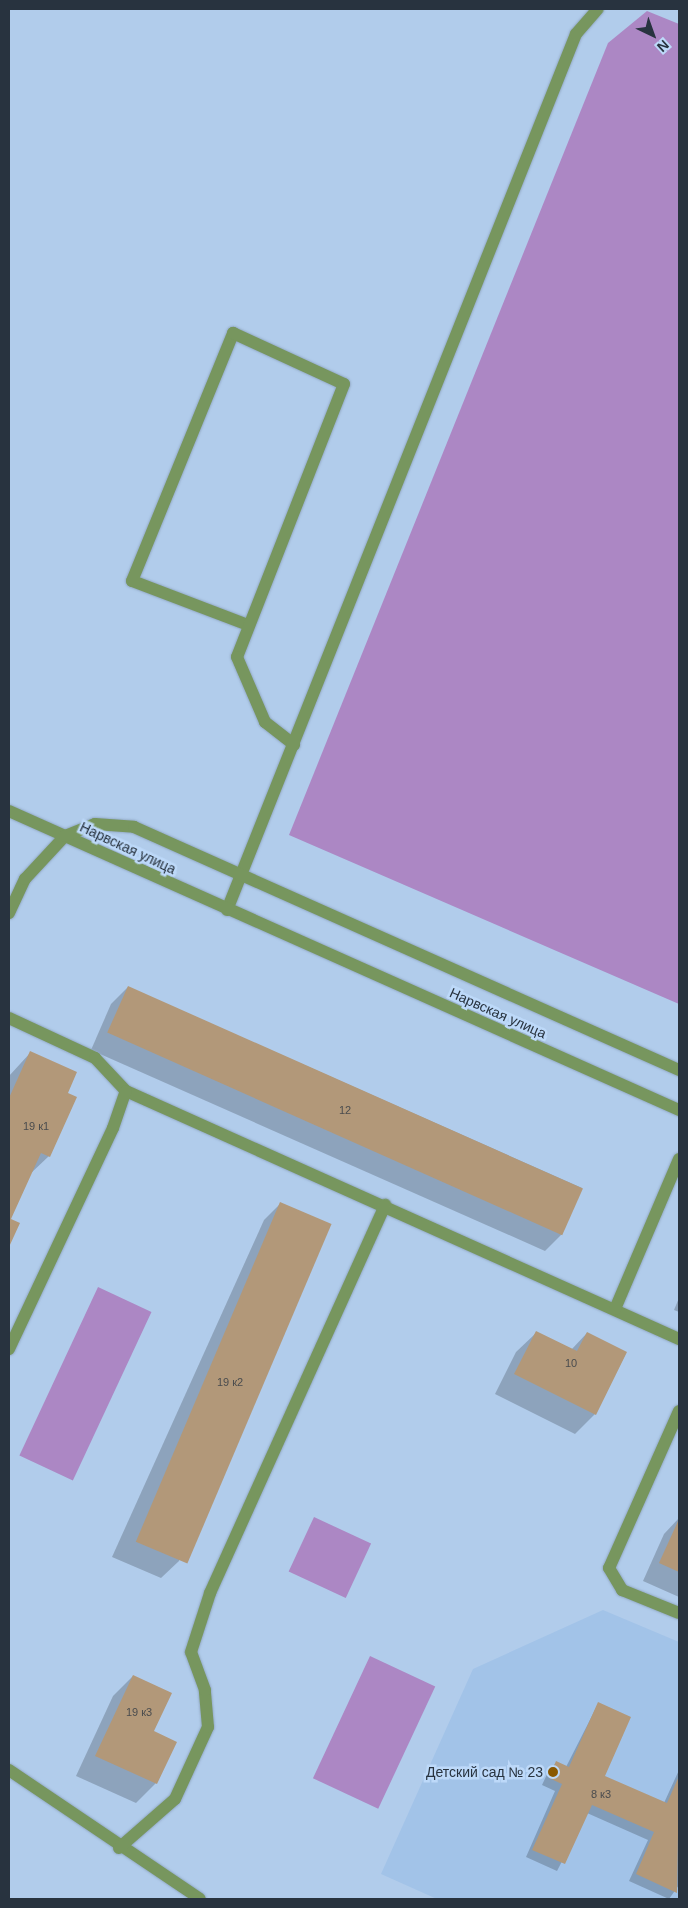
<!DOCTYPE html>
<html>
<head>
<meta charset="utf-8">
<style>
  body { margin:0 }
  #map { position:relative; width:688px; height:1908px; overflow:hidden; background:#b1cceb; font-family:Helvetica,sans-serif }
  div>[style] { position:absolute }
  .built>* { inset:0; background:#a2c3e8 }
  .green>* { inset:0; background:#ac87c4; transform-origin:0 0 }
  .shadow>* { inset:0; background:#0003 }
  .building>* { inset:0; background:#b29879; transform-origin:0 0 }
  .roads { filter:drop-shadow(0 0 1px #93aac5) drop-shadow(0 0 1px #93aac5) }
  .lane>* { height:12px; margin:-6px; padding:0 6px; transform-origin:6px; border-radius:6px; background:#77965e }
  .street>* { height:12px; margin:-6px; padding:0 6px; transform-origin:6px; border-radius:6px; background:#77965e }
  .dots>* { width:14px; height:14px; translate:-50% -50%; box-sizing:border-box; border:2px solid #bdd9f9; border-radius:50% }
  span { translate:-50% -50%; white-space:nowrap; text-align:center; line-height:1.15; -webkit-text-stroke:5px #bdd9f9; paint-order:stroke }
  .number-label { font-size:11px; color:#4a4c4e }
  .number-label span { -webkit-text-stroke-width:0 }
  .street-label { font-size:14px; color:#28333f }
  .poi-label { font-size:14px; color:#28333f }
  .right { translate:-100% -50%; text-align:right }
  .frame { position:absolute; inset:0; border:10px solid #28333f; pointer-events:none }
  .north { position:absolute; left:628px; top:10px; width:50px; height:50px; -webkit-text-stroke:4px #bdd9f9; paint-order:stroke; rotate:138deg; font-size:14px; font-weight:700; line-height:20px; text-align:center; color:#28333f }
  .north::after { content:''; display:block; margin:auto; width:18px; height:22px; background:#28333f; clip-path:polygon(50% 0,100% 100%,50% 72%,0 100%) }
</style>
</head>
<body>
<div id="map">
  <div class="built">
    <div style="clip-path:polygon(603px 1610px,679px 1642px,679px 1899px,437px 1899px,381px 1874px,473px 1669px)"></div>
  </div>
  <div class="green">
    <div style="clip-path:polygon(647px 11px,679px 24px,679px 1004px,289px 835px,608px 43px)"></div>
    <div style="left:98px;top:1287px;width:59px;height:186px;rotate:25deg"></div>
    <div style="left:314px;top:1517px;width:63px;height:60px;rotate:25deg"></div>
    <div style="left:370px;top:1656px;width:72px;height:135px;rotate:25deg"></div>
  </div>
  <div class="shadow">
    <div style="clip-path:polygon(128px 987px,582px 1188px,562px 1234px,545px 1251px,91px 1050px,111px 1004px)"></div>
    <div style="clip-path:polygon(31px 1052px,66px 1094px,49px 1156px,29px 1175px,9px 1220px,18px 1224px,9px 1244px,9px 1076px)"></div>
    <div style="clip-path:polygon(281px 1203px,179px 1561px,161px 1578px,112px 1557px,264px 1220px)"></div>
    <div style="clip-path:polygon(679px 1298px,679px 1312px,674px 1310px)"></div>
    <div style="clip-path:polygon(536px 1333px,571px 1350px,587px 1333px,626px 1353px,595px 1414px,575px 1434px,495px 1394px,516px 1352px)"></div>
    <div style="clip-path:polygon(679px 1518px,679px 1597px,643px 1581px,664px 1534px)"></div>
    <div style="clip-path:polygon(133px 1676px,153px 1732px,156px 1783px,136px 1803px,76px 1776px,113px 1696px)"></div>
    <div style="clip-path:polygon(598px 1704px,603px 1776px,664px 1803px,679px 1770px,679px 1885px,669px 1899px,629px 1881px,648px 1840px,587px 1813px,557px 1871px,526px 1857px,555px 1791px,542px 1785px,549px 1770px,556px 1763px,566px 1767px)"></div>
  </div>
  <div class="building">
    <div style="left:128px;top:986px;width:498px;height:51px;rotate:24deg"></div>
    <div style="clip-path:polygon(30px 1051px,77px 1072px,68px 1093px,77px 1097px,50px 1157px,41px 1153px,11px 1219px,20px 1223px,9px 1247px,9px 1098px)"></div>
    <div style="left:280px;top:1202px;width:56px;height:369px;rotate:23deg"></div>
    <div style="clip-path:polygon(536px 1331px,577px 1351px,587px 1332px,627px 1352px,596px 1415px,514px 1374px)"></div>
    <div style="clip-path:polygon(679px 1519px,679px 1572px,659px 1563px)"></div>
    <div style="clip-path:polygon(133px 1675px,172px 1693px,154px 1731px,177px 1742px,157px 1784px,95px 1756px)"></div>
    <div style="clip-path:polygon(598px 1702px,631px 1717px,605px 1776px,667px 1803px,679px 1776px,677px 1893px,636px 1874px,654px 1832px,592px 1805px,565px 1864px,532px 1850px,562px 1784px,549px 1778px,556px 1761px,569px 1767px)"></div>
  </div>
  <div class="roads">
    <div class="lane">
      <div style="left:248px;top:625px;width:124px;rotate:-159.2deg"></div>
      <div style="left:132px;top:581px;width:268px;rotate:-67.8deg"></div>
      <div style="left:233px;top:333px;width:122px;rotate:24.7deg"></div>
      <div style="left:344px;top:384px;width:293px;rotate:111.4deg"></div>
      <div style="left:237px;top:657px;width:71px;rotate:66.7deg"></div>
      <div style="left:265px;top:722px;width:37px;rotate:38deg"></div>
      <div style="left:227px;top:910px;width:943px;rotate:-68.28deg"></div>
      <div style="left:576px;top:34px;width:33px;rotate:-49deg"></div>
      <div style="left:9px;top:1018px;width:95px;rotate:24.9deg"></div>
      <div style="left:95px;top:1058px;width:45px;rotate:46.8deg"></div>
      <div style="left:126px;top:1091px;width:606px;rotate:24.15deg"></div>
      <div style="left:615px;top:1309px;width:163px;rotate:-66.9deg"></div>
      <div style="left:9px;top:1349px;width:244px;rotate:-64.8deg"></div>
      <div style="left:113px;top:1128px;width:39px;rotate:-71deg"></div>
      <div style="left:679px;top:1411px;width:172px;rotate:114deg"></div>
      <div style="left:609px;top:1568px;width:26px;rotate:59deg"></div>
      <div style="left:622px;top:1590px;width:61px;rotate:22deg"></div>
      <div style="left:9px;top:1770px;width:230px;rotate:34deg"></div>
      <div style="left:119px;top:1848px;width:74px;rotate:-41.2deg"></div>
      <div style="left:175px;top:1799px;width:79px;rotate:-65.4deg"></div>
      <div style="left:208px;top:1727px;width:37px;rotate:-95deg"></div>
      <div style="left:205px;top:1690px;width:40px;rotate:-110.2deg"></div>
      <div style="left:191px;top:1652px;width:62px;rotate:-72.1deg"></div>
      <div style="left:210px;top:1593px;width:426px;rotate:-65.7deg"></div>
    </div>
    <div class="street">
      <div style="left:9px;top:811px;width:734px;rotate:24.05deg"></div>
      <div style="left:9px;top:913px;width:38px;rotate:-65deg"></div>
      <div style="left:25px;top:879px;width:59px;rotate:-47.1deg"></div>
      <div style="left:65px;top:836px;width:32px;rotate:-22deg"></div>
      <div style="left:95px;top:824px;width:39px;rotate:4deg"></div>
      <div style="left:134px;top:827px;width:597px;rotate:24.03deg"></div>
    </div>
  </div>
  <div class="dots">
    <div style="left:553px;top:1772px;background:#8a5901"></div>
  </div>
  <div class="number-label">
    <span style="left:345px;top:1110px">12</span>
    <span style="left:36px;top:1126px">19 к1</span>
    <span style="left:571px;top:1363px">10</span>
    <span style="left:230px;top:1382px">19 к2</span>
    <span style="left:139px;top:1712px">19 к3</span>
    <span style="left:601px;top:1794px">8 к3</span>
  </div>
  <div class="street-label">
    <span style="left:128px;top:848px;rotate:25deg">Нарвская улица</span>
    <span style="left:498px;top:1013px;rotate:24deg">Нарвская улица</span>
  </div>
  <div class="poi-label">
    <span class="right" style="left:543px;top:1772px">Детский сад № 23</span>
  </div>
  <div class="frame"></div>
  <div class="north">N</div>
</div>
</body>
</html>
